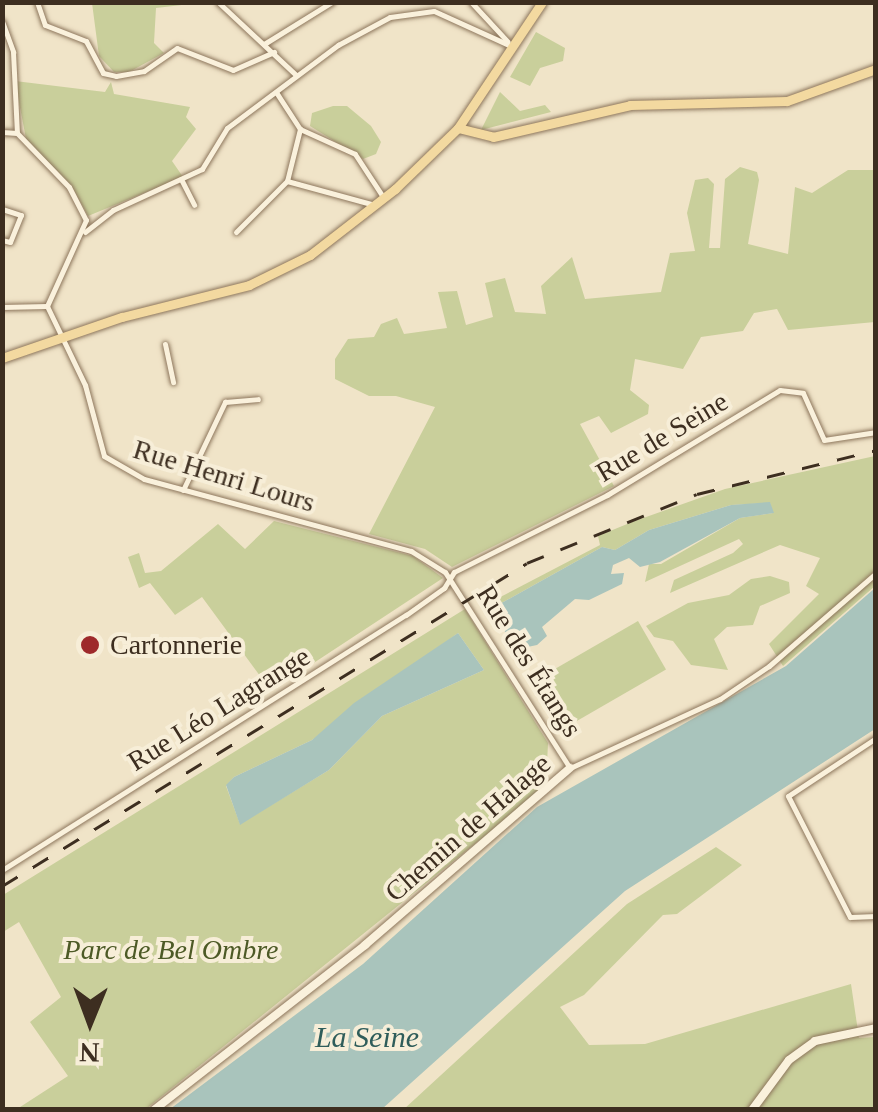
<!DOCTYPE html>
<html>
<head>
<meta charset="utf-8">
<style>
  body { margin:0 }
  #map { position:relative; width:878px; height:1112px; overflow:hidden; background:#f0e4c8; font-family:Georgia,serif }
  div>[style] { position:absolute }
  .green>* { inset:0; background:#c9cf9b; transform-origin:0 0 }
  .water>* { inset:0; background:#a9c4bc }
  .roads { filter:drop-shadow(0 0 2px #8d765c) drop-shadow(0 0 2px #8d765c) }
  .street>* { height:5px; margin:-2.5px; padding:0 2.5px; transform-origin:2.5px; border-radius:2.5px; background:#faf1dc }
  .secondary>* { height:8px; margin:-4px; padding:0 4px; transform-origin:4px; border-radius:4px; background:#faf1dc }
  .primary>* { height:9px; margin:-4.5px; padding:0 4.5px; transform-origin:4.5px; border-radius:4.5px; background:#f3d9a0 }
  .rail>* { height:2.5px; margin-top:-1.25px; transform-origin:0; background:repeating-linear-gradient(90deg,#3d2e20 0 18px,transparent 0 36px) }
  .dots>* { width:28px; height:28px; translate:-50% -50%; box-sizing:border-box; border:5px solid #f7eed8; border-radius:50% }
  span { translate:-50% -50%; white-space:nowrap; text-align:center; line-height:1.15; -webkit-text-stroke:8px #f7eed8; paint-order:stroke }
  .street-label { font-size:28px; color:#3d2e20 }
  .poi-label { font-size:28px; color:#3d2e20 }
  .left { translate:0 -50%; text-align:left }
  .park-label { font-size:28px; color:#4d5a26; font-style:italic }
  .water-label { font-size:30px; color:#2f5d5a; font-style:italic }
  .frame { position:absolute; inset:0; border:5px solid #3d2e20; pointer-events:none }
  .north { position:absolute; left:40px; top:972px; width:100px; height:100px; -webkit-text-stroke:8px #f7eed8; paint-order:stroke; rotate:181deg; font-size:28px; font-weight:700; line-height:40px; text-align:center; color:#3d2e20 }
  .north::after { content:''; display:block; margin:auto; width:35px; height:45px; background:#3d2e20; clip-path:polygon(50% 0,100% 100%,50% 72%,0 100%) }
</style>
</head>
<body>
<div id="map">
  <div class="green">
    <div style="clip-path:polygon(92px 3px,199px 3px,156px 8px,154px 43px,164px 53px,129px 72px,114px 72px,99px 56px)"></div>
    <div style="clip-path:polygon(536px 32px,565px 48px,563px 61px,540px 68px,530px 86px,510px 77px)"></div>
    <div style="clip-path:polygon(15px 81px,105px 92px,111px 82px,114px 94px,190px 107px,186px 117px,196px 129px,172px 161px,183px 177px,88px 216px,71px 185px,27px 144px)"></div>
    <div style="clip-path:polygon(500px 92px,520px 111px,545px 105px,551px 112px,481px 130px)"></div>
    <div style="clip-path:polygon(333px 106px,347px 106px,371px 126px,381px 142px,376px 154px,363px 159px,310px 126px,312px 113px)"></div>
    <div style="clip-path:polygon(740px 167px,757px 172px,759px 180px,748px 244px,788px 254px,795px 187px,812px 193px,848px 170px,875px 170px,875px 322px,788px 330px,777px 309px,754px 313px,743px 331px,701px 337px,683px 369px,635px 359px,630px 390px,649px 405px,648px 414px,611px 433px,599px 416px,580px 424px,614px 486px,452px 567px,425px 549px,369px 534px,435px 407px,396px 396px,369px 396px,335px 379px,335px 359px,348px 339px,374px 337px,381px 324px,397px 318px,404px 334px,447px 328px,438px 292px,457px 291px,466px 325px,493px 317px,485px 283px,505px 278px,515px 312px,546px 314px,541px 286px,572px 257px,585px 299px,661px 292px,670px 253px,695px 251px,687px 213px,695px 180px,708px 178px,714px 184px,709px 248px,720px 248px,725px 179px)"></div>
    <div style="clip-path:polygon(875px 456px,875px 586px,783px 666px,769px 644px,819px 594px,806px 586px,820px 558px,780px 545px,670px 593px,674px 580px,733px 553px,743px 544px,739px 539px,645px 582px,649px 564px,661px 564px,740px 518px,773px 513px,770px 503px,731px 505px,649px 530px,615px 550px,602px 547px,489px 610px,487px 604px,600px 545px,598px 536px,632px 522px,725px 489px)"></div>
    <div style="clip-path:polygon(274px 521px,413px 556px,443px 578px,271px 691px,202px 597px,175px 615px,150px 583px,139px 588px,128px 557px,139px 553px,145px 573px,161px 571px,218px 524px,245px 549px)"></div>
    <div style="clip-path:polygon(770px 576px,789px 582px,790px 593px,760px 606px,753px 625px,727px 627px,714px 639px,728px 670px,691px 665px,673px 641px,654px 637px,646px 626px,688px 603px,729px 595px,751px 579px)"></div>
    <div style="clip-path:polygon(evenodd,465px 609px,548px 743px,547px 765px,534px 778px,543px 789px,146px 1109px,17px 1109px,68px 1076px,30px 1022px,61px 997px,19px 922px,3px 932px,3px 895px,465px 609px,458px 633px,484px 670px,382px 716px,329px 770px,240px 824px,226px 786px,234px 777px,312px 740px,458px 633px)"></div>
    <div style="left:638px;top:621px;width:56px;height:122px;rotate:60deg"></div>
    <div style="clip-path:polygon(716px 847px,742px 865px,677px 914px,663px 915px,584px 995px,560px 1007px,589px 1045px,645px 1044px,851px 984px,859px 1038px,875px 1037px,875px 1109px,403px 1110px,627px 904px)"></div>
  </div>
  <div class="water">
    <div style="clip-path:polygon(770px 502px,774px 513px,740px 518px,660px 562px,640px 567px,629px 558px,613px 565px,611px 574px,624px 573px,622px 584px,589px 600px,575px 599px,542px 627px,547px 636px,537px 645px,518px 649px,489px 610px,602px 547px,615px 550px,649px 530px,731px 505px)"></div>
    <div style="clip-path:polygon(875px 588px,875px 729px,625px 891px,382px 1109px,170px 1109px,363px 964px,537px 807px,786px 666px)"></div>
    <div style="clip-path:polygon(458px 633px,484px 670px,382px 716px,329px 770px,240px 825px,226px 785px,234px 777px,312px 740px,354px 703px)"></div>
  </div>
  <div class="roads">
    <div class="street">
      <div style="left:37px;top:2px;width:24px;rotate:71deg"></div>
      <div style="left:45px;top:25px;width:44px;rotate:21.3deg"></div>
      <div style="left:86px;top:41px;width:36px;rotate:62deg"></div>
      <div style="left:103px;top:73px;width:13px;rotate:13deg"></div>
      <div style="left:116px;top:76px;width:28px;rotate:-10deg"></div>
      <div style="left:144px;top:71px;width:40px;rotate:-34.9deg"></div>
      <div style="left:177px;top:48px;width:60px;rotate:21.4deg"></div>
      <div style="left:233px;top:70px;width:45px;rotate:-23.7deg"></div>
      <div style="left:218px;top:2px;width:107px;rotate:43.1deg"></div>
      <div style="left:471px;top:2px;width:54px;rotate:47.2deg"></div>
      <div style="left:2px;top:21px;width:33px;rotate:70deg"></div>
      <div style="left:13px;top:52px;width:81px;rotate:87.2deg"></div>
      <div style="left:17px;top:133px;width:75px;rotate:46.1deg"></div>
      <div style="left:69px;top:187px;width:37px;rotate:63deg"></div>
      <div style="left:86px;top:220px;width:94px;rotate:114.4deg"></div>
      <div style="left:264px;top:44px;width:80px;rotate:-31.7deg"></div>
      <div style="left:300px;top:129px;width:60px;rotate:24.4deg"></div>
      <div style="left:355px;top:154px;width:51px;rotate:56.9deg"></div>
      <div style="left:2px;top:132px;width:15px;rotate:4deg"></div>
      <div style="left:181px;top:179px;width:29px;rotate:63deg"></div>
      <div style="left:287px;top:181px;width:91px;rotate:15.3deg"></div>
      <div style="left:2px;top:209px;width:20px;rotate:18deg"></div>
      <div style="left:21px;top:215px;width:29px;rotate:112deg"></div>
      <div style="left:10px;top:242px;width:8px;rotate:-166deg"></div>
      <div style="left:85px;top:232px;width:36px;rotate:-38deg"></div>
      <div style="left:113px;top:210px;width:98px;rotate:-24.7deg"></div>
      <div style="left:202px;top:169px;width:48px;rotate:-58.6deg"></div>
      <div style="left:227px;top:128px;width:139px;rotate:-36.8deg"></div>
      <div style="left:338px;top:45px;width:59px;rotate:-28.3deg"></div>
      <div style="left:390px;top:17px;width:44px;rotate:-7.8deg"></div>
      <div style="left:434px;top:11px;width:85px;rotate:24.4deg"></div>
      <div style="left:236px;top:232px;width:72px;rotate:-45deg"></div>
      <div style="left:287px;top:181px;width:54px;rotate:-76deg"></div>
      <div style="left:300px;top:129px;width:44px;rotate:-123deg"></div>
      <div style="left:47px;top:306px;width:88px;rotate:64.3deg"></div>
      <div style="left:85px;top:385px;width:73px;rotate:75deg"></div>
      <div style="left:104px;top:456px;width:46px;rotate:29.9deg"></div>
      <div style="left:144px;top:479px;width:277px;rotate:15.1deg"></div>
      <div style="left:411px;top:551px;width:40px;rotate:32deg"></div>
      <div style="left:445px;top:572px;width:232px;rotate:57.5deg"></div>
      <div style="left:570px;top:768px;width:165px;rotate:-24.7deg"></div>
      <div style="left:720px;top:699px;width:59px;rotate:-34deg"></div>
      <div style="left:769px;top:666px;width:142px;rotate:-41deg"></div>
      <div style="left:2px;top:307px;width:45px;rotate:-1.3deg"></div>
      <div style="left:165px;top:344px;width:39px;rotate:78deg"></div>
      <div style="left:183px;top:490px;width:98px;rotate:-64.5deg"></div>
      <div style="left:225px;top:402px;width:33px;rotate:-5deg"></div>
      <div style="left:876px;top:738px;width:105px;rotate:146.6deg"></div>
      <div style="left:788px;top:796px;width:136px;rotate:62.9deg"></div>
      <div style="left:850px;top:917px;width:26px;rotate:-2deg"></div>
      <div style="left:2px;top:870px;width:478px;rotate:-32.3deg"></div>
      <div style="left:406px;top:615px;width:47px;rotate:-35.4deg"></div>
      <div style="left:444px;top:588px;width:19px;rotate:-58deg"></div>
      <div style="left:454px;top:572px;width:171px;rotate:-26.7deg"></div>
      <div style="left:607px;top:495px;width:202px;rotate:-31.3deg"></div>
      <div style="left:780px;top:390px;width:23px;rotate:7deg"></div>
      <div style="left:803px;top:393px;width:51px;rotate:65.9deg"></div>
      <div style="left:824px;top:440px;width:53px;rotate:-8.7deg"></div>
    </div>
    <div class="secondary">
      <div style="left:154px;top:1110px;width:268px;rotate:-38deg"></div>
      <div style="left:365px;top:945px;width:271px;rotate:-40.8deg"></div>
      <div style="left:752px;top:1110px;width:62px;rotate:-53.5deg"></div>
      <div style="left:789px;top:1060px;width:32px;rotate:-36deg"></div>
      <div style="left:815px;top:1041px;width:62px;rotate:-12deg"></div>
    </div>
    <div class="primary">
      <div style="left:458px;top:128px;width:36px;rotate:14deg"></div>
      <div style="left:493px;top:137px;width:141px;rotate:-13.1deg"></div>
      <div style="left:630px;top:105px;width:157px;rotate:-1.5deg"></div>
      <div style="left:787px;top:101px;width:95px;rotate:-19.8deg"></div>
      <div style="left:2px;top:358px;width:127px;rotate:-18.9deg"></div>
      <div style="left:122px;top:317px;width:131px;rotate:-14.1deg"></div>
      <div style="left:249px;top:285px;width:68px;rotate:-26.2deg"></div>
      <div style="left:310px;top:255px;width:108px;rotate:-37.8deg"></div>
      <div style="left:395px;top:189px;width:88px;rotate:-44.1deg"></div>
      <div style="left:458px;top:128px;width:151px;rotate:-56.3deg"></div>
    </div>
  </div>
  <div class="rail">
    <div style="left:2px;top:886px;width:616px;rotate:-31.6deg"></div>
    <div style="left:527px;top:563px;width:183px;rotate:-22.1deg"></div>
    <div style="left:697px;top:494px;width:184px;rotate:-13.8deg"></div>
  </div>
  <div class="dots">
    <div style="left:90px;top:645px;background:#9e2a2b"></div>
  </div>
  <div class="street-label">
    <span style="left:662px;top:437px;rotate:-31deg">Rue de Seine</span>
    <span style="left:224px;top:476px;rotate:17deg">Rue Henri Lours</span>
    <span style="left:529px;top:661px;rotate:58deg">Rue des Étangs</span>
    <span style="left:219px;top:709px;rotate:-32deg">Rue Léo Lagrange</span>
    <span style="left:468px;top:828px;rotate:-41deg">Chemin de Halage</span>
  </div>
  <div class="poi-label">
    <span class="left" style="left:110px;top:645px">Cartonnerie</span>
  </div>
  <div class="park-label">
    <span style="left:171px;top:950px">Parc de Bel Ombre</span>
  </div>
  <div class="water-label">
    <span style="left:367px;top:1037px">La Seine</span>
  </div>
  <div class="frame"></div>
  <div class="north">N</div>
</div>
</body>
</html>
